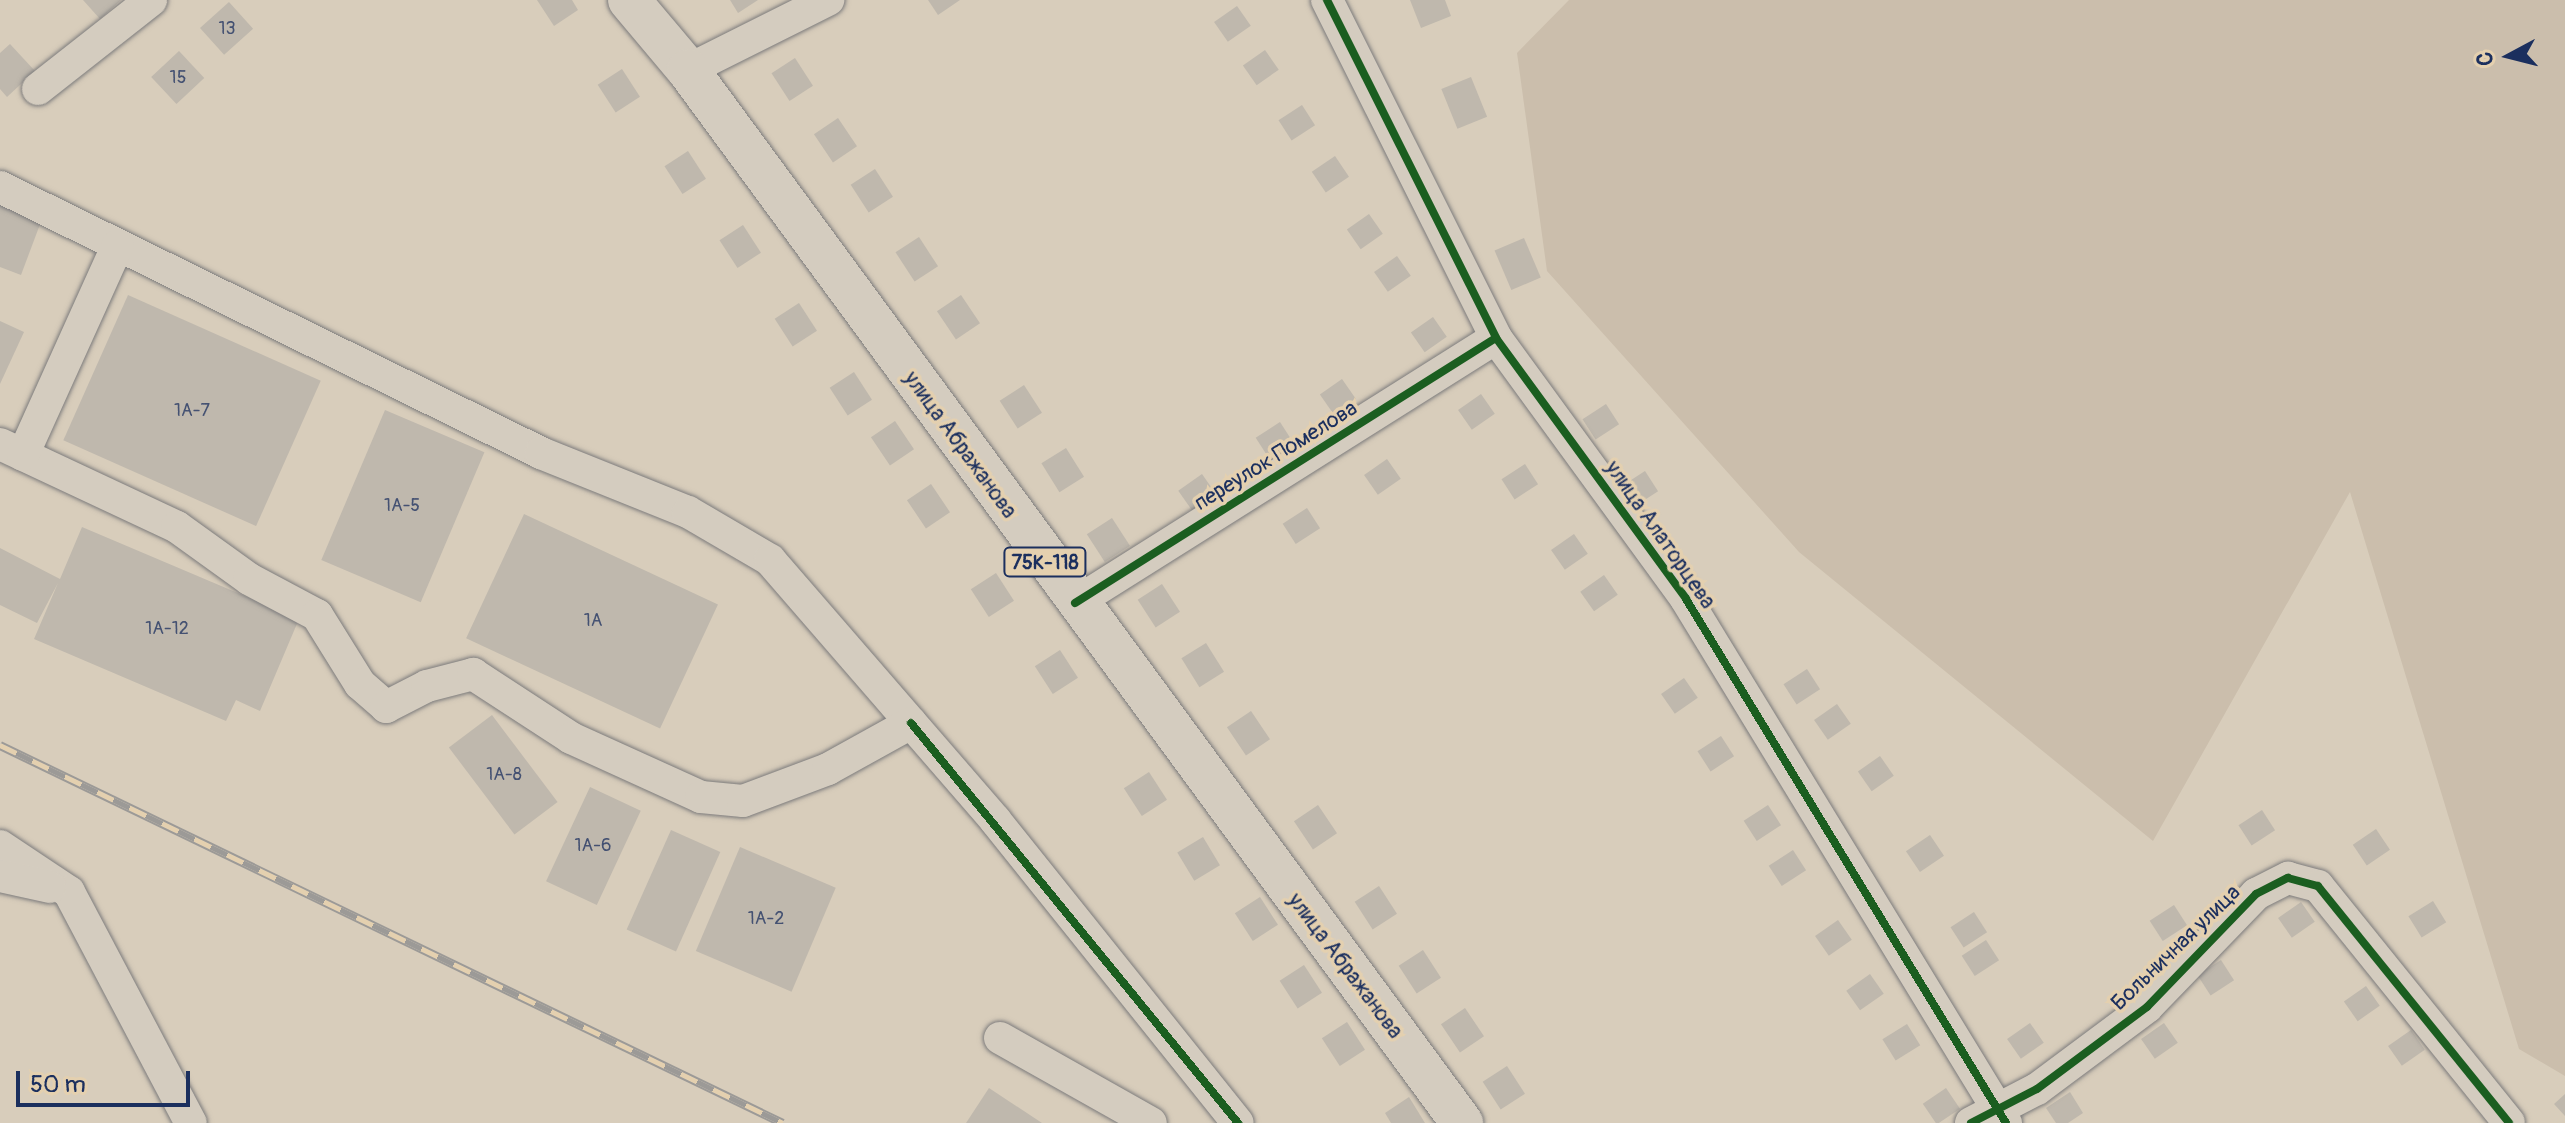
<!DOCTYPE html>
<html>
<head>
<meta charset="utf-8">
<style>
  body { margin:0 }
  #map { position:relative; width:2565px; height:1123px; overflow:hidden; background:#d8cdbb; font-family:Pangolin,sans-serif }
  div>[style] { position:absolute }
  .green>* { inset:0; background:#cbbeac }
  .building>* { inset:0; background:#bfb8ad; transform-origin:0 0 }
  .roads { filter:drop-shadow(0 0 2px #7c7b7c) drop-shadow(0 0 2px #7c7b7c) }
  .minor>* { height:32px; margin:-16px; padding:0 16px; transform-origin:16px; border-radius:16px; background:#d4ccbf }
  .major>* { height:42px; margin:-21px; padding:0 21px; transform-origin:21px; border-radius:21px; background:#d4ccbf }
  .rail>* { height:9px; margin-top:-4.5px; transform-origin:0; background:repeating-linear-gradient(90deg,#e4d0af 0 18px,#9c9a97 0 36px); box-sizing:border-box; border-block:2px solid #9c9a97 }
  .cycleway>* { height:8px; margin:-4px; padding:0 4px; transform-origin:4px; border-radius:4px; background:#1b5e20 }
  span { translate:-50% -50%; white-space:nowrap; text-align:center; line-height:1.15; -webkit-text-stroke:7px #e4d0af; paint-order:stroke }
  .number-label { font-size:18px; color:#445172 }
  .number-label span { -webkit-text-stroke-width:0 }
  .shield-label span { padding:2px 6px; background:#e4d0af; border:2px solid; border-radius:6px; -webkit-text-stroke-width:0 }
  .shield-label { font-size:20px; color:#1b2f5e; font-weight:700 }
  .street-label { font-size:22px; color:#1b2f5e }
  .north { position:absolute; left:2469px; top:16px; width:80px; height:80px; -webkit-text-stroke:6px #e4d0af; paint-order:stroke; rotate:263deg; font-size:22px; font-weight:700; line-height:32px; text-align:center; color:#1b2f5e }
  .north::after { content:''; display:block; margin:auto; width:28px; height:36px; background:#1b2f5e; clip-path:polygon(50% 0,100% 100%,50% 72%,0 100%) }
  .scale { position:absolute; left:16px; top:1071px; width:174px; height:36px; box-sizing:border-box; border:4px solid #1b2f5e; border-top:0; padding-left:10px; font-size:24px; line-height:28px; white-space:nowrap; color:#1b2f5e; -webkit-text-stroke:6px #e4d0af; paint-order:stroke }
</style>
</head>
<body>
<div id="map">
  <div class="green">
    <div style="clip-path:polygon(1569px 0,2565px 0,2565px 1076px,2519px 1049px,2350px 492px,2153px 841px,1799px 552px,1547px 271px,1517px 53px)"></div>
  </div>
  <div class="building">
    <div style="clip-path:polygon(83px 0,121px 0,100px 19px)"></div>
    <div style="clip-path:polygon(537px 0,572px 0,578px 10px,554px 26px)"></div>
    <div style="clip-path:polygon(730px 0,758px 0,738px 13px)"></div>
    <div style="clip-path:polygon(928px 0,960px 0,938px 15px)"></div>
    <div style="clip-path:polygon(1410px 0,1445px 0,1451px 16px,1421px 28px)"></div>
    <div style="left:229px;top:2px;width:36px;height:39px;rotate:48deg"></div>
    <div style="left:1237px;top:6px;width:24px;height:28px;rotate:55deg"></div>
    <div style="clip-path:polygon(10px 44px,35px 71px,7px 97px,0 89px,0 53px)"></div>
    <div style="left:1265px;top:50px;width:24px;height:27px;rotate:55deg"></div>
    <div style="left:179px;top:51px;width:37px;height:38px;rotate:47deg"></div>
    <div style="left:795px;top:58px;width:33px;height:28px;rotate:57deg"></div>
    <div style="left:622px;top:69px;width:33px;height:29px;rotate:57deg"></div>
    <div style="left:1471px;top:77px;width:43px;height:32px;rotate:68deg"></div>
    <div style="left:1302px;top:105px;width:24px;height:28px;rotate:57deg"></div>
    <div style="left:838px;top:118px;width:34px;height:29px;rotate:56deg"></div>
    <div style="left:688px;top:151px;width:33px;height:28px;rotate:57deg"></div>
    <div style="left:1335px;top:156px;width:25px;height:28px;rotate:56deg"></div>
    <div style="left:875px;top:169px;width:33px;height:29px;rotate:57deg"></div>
    <div style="clip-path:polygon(0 204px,42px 219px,21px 275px,0 267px)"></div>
    <div style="left:1369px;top:214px;width:24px;height:27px;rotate:55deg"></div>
    <div style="left:743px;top:225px;width:33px;height:28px;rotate:57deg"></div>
    <div style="left:919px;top:237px;width:35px;height:28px;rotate:57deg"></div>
    <div style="left:1524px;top:238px;width:43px;height:32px;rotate:67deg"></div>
    <div style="left:1397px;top:256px;width:24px;height:28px;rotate:55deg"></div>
    <div style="left:128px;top:295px;width:211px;height:159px;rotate:24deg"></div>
    <div style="left:961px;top:295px;width:34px;height:29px;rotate:56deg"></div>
    <div style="left:799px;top:303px;width:33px;height:29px;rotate:57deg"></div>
    <div style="left:1433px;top:317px;width:24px;height:27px;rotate:55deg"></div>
    <div style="clip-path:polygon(0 321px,24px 332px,0 384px)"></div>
    <div style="left:854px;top:372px;width:33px;height:29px;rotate:57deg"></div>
    <div style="left:1342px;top:379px;width:24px;height:27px;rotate:55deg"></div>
    <div style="left:1024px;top:385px;width:33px;height:29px;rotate:57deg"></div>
    <div style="left:1481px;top:394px;width:24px;height:28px;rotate:55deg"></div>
    <div style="left:1606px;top:404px;width:24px;height:28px;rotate:57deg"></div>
    <div style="left:385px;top:410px;width:108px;height:163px;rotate:23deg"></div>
    <div style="left:895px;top:421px;width:34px;height:29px;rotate:56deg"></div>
    <div style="left:1280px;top:422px;width:24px;height:29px;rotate:57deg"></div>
    <div style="left:1066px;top:448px;width:34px;height:29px;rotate:58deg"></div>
    <div style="left:1387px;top:459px;width:24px;height:28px;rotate:55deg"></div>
    <div style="left:1525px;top:464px;width:24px;height:28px;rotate:57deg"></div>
    <div style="left:1645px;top:471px;width:24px;height:29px;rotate:57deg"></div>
    <div style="left:1202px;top:474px;width:24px;height:29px;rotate:55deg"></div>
    <div style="left:931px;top:484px;width:34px;height:29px;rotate:56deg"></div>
    <div style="left:1307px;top:508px;width:24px;height:29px;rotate:57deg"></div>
    <div style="left:524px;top:514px;width:214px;height:137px;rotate:25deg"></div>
    <div style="left:1112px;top:518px;width:33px;height:30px;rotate:57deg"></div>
    <div style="clip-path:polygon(82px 527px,299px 619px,260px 711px,236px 700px,226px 721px,34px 639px,58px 583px,37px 623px,0 605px,0 548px,60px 579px)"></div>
    <div style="left:1574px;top:534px;width:24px;height:28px;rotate:55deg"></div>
    <div style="left:996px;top:573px;width:33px;height:30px;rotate:57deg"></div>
    <div style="left:1604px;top:575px;width:24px;height:29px;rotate:55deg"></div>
    <div style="left:1162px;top:584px;width:33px;height:29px;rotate:57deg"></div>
    <div style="left:1206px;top:643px;width:34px;height:29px;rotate:58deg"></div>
    <div style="left:1060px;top:650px;width:33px;height:30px;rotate:57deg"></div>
    <div style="left:1807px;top:669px;width:24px;height:28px;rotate:57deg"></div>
    <div style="left:1684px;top:678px;width:24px;height:28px;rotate:55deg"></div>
    <div style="left:1837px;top:704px;width:24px;height:28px;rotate:55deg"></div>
    <div style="left:1251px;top:711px;width:34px;height:29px;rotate:56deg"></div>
    <div style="left:492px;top:715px;width:109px;height:54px;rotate:53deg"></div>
    <div style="left:1721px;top:736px;width:24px;height:28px;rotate:57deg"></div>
    <div style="left:1880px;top:756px;width:24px;height:27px;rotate:55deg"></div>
    <div style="left:1149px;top:772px;width:33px;height:30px;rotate:57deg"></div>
    <div style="left:590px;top:787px;width:56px;height:104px;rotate:25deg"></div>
    <div style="left:1318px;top:805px;width:34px;height:29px;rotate:56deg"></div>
    <div style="left:1768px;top:805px;width:24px;height:29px;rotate:57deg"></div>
    <div style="left:2262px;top:810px;width:24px;height:28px;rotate:57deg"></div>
    <div style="left:2376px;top:829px;width:25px;height:28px;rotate:56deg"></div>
    <div style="left:671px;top:830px;width:54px;height:109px;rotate:24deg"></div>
    <div style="left:1930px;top:835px;width:25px;height:29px;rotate:56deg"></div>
    <div style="left:1203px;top:837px;width:33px;height:30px;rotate:59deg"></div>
    <div style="left:740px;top:847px;width:104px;height:113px;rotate:23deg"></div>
    <div style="left:1793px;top:850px;width:24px;height:29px;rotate:57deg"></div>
    <div style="left:1379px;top:886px;width:33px;height:29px;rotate:57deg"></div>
    <div style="left:1260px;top:897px;width:33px;height:30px;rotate:57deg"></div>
    <div style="left:2433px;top:901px;width:25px;height:29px;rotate:58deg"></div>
    <div style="left:2301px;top:902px;width:24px;height:28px;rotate:55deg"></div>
    <div style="left:2174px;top:905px;width:24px;height:29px;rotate:57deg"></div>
    <div style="left:1974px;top:912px;width:24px;height:28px;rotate:57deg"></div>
    <div style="left:1838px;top:920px;width:24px;height:28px;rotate:55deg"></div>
    <div style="left:1986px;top:940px;width:24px;height:29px;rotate:57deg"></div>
    <div style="left:1423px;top:950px;width:33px;height:29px;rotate:57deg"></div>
    <div style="left:2221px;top:960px;width:24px;height:28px;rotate:57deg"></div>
    <div style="left:1304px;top:965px;width:33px;height:29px;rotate:57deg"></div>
    <div style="left:1870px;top:974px;width:24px;height:29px;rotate:55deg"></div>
    <div style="left:2366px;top:986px;width:24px;height:27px;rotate:55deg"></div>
    <div style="left:1465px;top:1008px;width:34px;height:29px;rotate:56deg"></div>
    <div style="left:1347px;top:1022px;width:33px;height:30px;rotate:57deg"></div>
    <div style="left:2030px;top:1023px;width:24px;height:28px;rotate:55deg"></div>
    <div style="left:2164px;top:1023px;width:24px;height:28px;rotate:55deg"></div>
    <div style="left:1907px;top:1024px;width:25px;height:29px;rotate:58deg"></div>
    <div style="left:2411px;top:1030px;width:24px;height:28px;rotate:55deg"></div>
    <div style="left:1507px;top:1066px;width:33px;height:29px;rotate:57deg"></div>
    <div style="clip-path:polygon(989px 1088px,1042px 1123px,966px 1123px)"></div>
    <div style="left:1946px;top:1088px;width:25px;height:28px;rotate:56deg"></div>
    <div style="clip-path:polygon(2070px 1092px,2083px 1113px,2068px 1123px,2056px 1123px,2046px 1108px)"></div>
    <div style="clip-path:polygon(2565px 1094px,2565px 1116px,2554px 1104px)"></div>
    <div style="clip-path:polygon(1409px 1097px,1425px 1123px,1391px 1123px,1385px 1113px)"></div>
  </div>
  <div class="roads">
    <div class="minor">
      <div style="left:1327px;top:0;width:378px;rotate:63.4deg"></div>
      <div style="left:1496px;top:338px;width:323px;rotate:53.9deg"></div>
      <div style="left:1686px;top:599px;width:614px;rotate:58.59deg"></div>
      <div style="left:688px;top:70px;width:157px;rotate:-26.6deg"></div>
      <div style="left:38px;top:89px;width:144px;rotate:-38.2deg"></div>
      <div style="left:0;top:187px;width:603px;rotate:26.18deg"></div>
      <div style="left:541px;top:453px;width:158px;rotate:21.9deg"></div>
      <div style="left:688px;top:512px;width:95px;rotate:30.3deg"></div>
      <div style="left:770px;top:560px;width:344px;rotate:49.1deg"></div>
      <div style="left:995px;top:820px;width:388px;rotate:51.3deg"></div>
      <div style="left:0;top:444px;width:195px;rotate:25.1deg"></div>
      <div style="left:177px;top:527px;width:89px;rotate:35.8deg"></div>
      <div style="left:249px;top:579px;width:77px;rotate:27.9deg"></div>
      <div style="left:317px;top:615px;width:81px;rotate:58.1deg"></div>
      <div style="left:360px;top:684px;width:35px;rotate:41deg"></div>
      <div style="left:386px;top:707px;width:46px;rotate:-27.1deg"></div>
      <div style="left:427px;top:686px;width:48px;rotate:-14.6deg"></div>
      <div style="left:473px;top:674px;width:117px;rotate:33.1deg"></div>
      <div style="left:571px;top:738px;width:143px;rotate:24.4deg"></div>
      <div style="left:701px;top:797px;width:42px;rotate:5.4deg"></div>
      <div style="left:743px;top:801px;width:91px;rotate:-20.6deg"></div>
      <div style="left:828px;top:769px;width:95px;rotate:-29deg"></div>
      <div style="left:23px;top:455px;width:230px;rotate:-65.7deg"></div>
      <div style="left:1075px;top:603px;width:497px;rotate:-32.2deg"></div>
      <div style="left:0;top:846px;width:83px;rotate:33.7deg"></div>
      <div style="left:69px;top:892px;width:261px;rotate:62.2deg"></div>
      <div style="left:0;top:876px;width:51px;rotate:12.4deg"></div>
      <div style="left:1000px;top:1038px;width:173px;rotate:29.4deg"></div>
      <div style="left:1971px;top:1123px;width:74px;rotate:-27.3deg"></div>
      <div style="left:2037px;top:1089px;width:137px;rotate:-36.7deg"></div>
      <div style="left:2147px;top:1007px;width:157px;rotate:-46deg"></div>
      <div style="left:2256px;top:894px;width:36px;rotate:-27deg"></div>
      <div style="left:2288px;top:878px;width:31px;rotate:15deg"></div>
      <div style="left:2318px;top:886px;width:304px;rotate:51.1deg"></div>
    </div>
    <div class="major">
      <div style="left:629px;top:0;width:92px;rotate:49.9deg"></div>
      <div style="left:688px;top:70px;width:1307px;rotate:53.68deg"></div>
    </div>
  </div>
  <div class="rail">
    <div style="left:0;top:745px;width:869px;rotate:25.77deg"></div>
  </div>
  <div class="cycleway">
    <div style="left:1327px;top:0;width:378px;rotate:63.4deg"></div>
    <div style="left:1496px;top:338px;width:323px;rotate:53.9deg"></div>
    <div style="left:1686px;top:599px;width:614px;rotate:58.59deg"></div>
    <div style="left:1075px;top:603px;width:497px;rotate:-32.2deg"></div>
    <div style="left:911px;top:723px;width:517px;rotate:50.73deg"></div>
    <div style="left:1971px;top:1123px;width:74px;rotate:-27.3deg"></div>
    <div style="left:2037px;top:1089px;width:137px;rotate:-36.7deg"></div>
    <div style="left:2147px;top:1007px;width:157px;rotate:-46deg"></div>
    <div style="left:2256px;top:894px;width:36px;rotate:-27deg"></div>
    <div style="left:2288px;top:878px;width:31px;rotate:15deg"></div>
    <div style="left:2318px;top:886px;width:304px;rotate:51.1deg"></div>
  </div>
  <div class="number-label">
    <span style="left:227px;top:29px">13</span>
    <span style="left:178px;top:78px">15</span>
    <span style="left:192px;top:411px">1А-7</span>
    <span style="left:402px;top:506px">1А-5</span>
    <span style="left:593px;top:621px">1А</span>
    <span style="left:167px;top:629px">1А-12</span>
    <span style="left:504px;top:775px">1А-8</span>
    <span style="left:593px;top:846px">1А-6</span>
    <span style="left:766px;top:919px">1А-2</span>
  </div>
  <div class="shield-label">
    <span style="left:1045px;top:562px">75К-118</span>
  </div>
  <div class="street-label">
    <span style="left:960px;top:445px;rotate:54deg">улица Абражанова</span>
    <span style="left:1276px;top:456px;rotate:-32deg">переулок Помелова</span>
    <span style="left:1660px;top:535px;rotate:55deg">улица Алаторцева</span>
    <span style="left:2176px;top:948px;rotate:-44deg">Больничная улица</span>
    <span style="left:1345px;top:966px;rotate:53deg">улица Абражанова</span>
  </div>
  <div class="north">С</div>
  <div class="scale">50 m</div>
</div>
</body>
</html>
